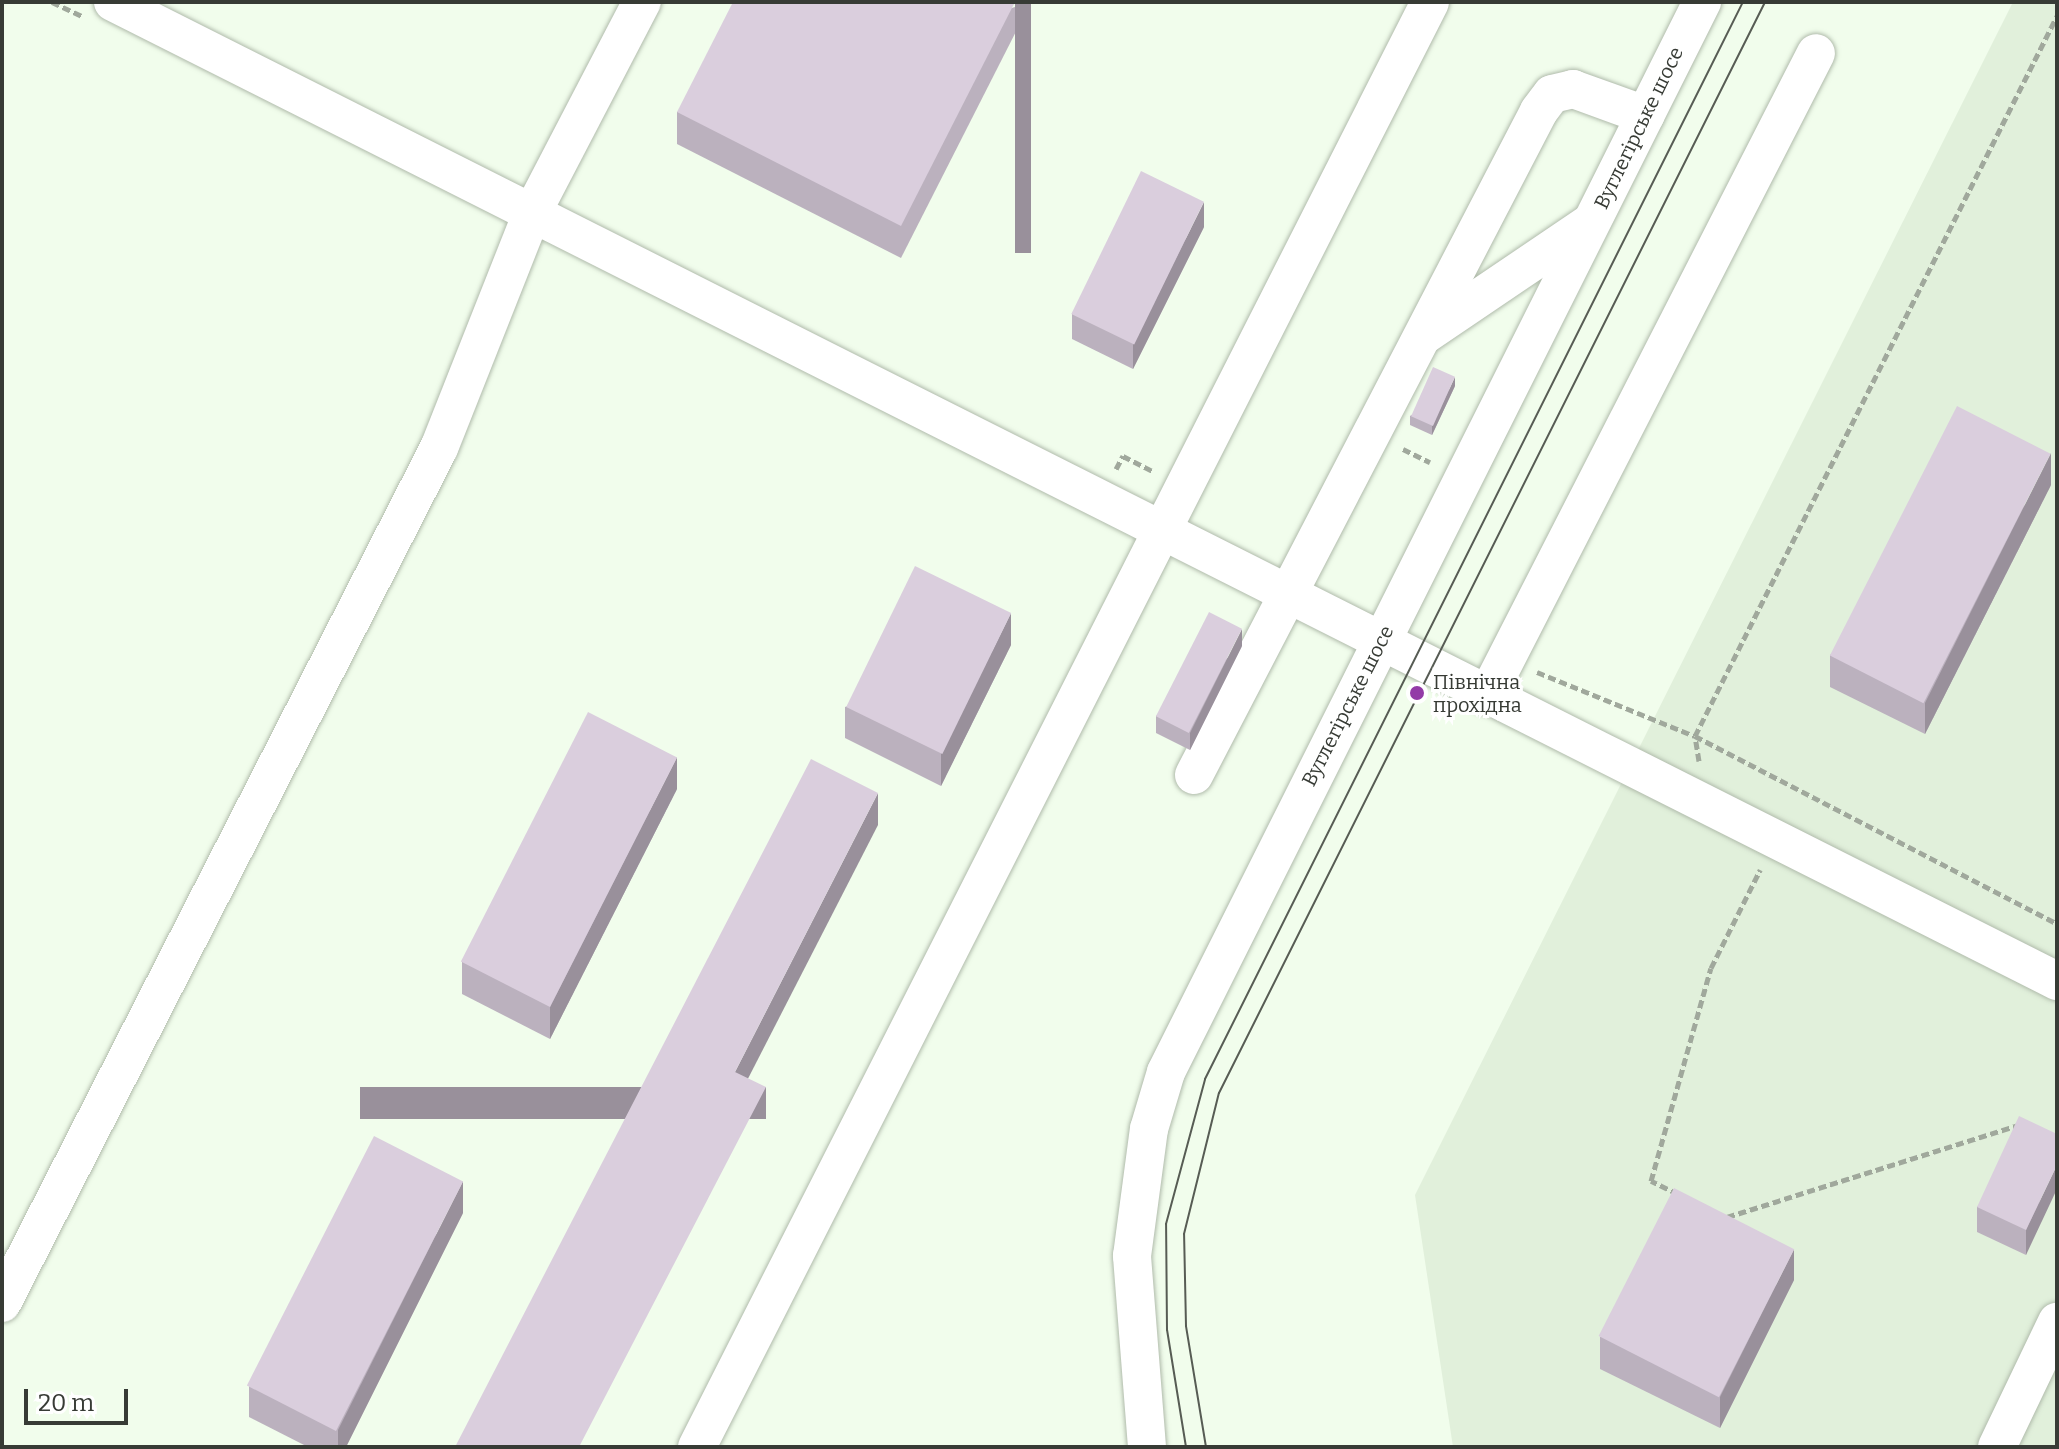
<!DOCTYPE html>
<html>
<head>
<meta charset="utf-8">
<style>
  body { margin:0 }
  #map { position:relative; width:2059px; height:1449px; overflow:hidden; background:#f1fdec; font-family:Bitter,serif }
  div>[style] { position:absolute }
  .built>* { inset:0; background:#e1f0db }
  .path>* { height:5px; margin-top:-2.5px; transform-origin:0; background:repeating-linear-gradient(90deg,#a0a89c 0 8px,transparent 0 12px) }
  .roads { filter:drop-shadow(0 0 2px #b0bbab) drop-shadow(0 0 2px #b0bbab) }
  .minor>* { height:38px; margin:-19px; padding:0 19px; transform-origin:19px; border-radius:19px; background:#fff }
  .tram>* { height:2px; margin:-1px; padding:0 1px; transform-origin:1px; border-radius:1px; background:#575c54 }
  .wall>* { inset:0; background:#bbb1be }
  .shaded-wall>* { inset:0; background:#99909b; transform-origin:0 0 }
  .building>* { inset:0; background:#dacedd; transform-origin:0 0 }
  .dots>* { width:22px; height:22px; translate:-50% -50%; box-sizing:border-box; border:4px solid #fff; border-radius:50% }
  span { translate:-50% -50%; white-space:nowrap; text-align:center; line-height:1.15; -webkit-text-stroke:6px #fff; paint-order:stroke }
  .street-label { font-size:20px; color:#373b35 }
  .poi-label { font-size:20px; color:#373b35 }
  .left { translate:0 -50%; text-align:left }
  .frame { position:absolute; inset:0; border:4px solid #373b35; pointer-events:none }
  .scale { position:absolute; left:24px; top:1389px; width:104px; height:36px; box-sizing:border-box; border:4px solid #373b35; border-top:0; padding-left:10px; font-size:24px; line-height:28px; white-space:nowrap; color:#373b35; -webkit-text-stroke:6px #fff; paint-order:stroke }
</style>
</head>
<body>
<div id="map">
  <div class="built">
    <div style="clip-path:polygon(2013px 2px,2057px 2px,2057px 1447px,1453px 1447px,1415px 1195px)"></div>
  </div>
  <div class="path">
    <div style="left:52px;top:2px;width:33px;rotate:25deg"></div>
    <div style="left:1403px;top:449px;width:30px;rotate:26deg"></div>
    <div style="left:1116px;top:469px;width:15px;rotate:-62deg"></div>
    <div style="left:1123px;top:456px;width:35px;rotate:27deg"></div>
    <div style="left:1537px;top:672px;width:170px;rotate:22.1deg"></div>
    <div style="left:1695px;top:736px;width:408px;rotate:27.4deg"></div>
    <div style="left:1699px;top:761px;width:25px;rotate:-99deg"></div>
    <div style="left:1695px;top:736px;width:806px;rotate:-63.31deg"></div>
    <div style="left:1678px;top:1194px;width:30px;rotate:-154deg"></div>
    <div style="left:1651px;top:1181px;width:221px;rotate:-74.3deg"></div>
    <div style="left:1711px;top:968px;width:110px;rotate:-63.4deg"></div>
    <div style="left:1727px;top:1217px;width:306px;rotate:-17.5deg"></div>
  </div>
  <div class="roads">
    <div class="minor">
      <div style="left:113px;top:2px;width:2177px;rotate:26.73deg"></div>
      <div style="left:1423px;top:336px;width:202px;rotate:-34.1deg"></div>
      <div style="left:1487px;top:696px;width:722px;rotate:-62.9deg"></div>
      <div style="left:1194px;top:775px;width:748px;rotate:-62.54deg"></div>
      <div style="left:1539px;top:111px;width:21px;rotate:-53deg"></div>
      <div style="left:1552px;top:94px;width:22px;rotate:-13deg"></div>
      <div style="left:1573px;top:89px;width:77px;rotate:19.9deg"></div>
      <div style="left:2px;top:1303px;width:960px;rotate:-62.93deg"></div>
      <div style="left:439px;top:448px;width:255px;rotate:-68.4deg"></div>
      <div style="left:533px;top:211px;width:236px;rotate:-62.5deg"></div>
      <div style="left:697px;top:1447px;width:1620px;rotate:-63.1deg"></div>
      <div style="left:1147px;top:1447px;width:192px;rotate:-94.5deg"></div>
      <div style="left:1132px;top:1256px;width:128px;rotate:-82.4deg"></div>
      <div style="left:1149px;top:1129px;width:59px;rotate:-73.4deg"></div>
      <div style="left:1166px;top:1072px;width:1197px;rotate:-63.39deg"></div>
      <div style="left:1997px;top:1447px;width:139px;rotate:-64.4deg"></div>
    </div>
  </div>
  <div class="tram">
    <div style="left:1186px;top:1447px;width:119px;rotate:-99.2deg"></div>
    <div style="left:1167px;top:1330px;width:106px;rotate:-90.5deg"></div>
    <div style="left:1166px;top:1224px;width:150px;rotate:-74.9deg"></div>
    <div style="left:1205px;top:1079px;width:1204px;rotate:-63.46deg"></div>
    <div style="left:1206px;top:1447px;width:123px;rotate:-99.4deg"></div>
    <div style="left:1186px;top:1326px;width:92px;rotate:-91.2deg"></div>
    <div style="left:1184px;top:1234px;width:145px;rotate:-76.1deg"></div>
    <div style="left:1219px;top:1093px;width:1220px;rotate:-63.41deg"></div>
  </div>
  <div class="wall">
    <div style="clip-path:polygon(1031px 2px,901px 258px,677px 144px,677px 112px)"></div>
    <div style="clip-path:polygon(1204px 227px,1133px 369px,1072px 339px,1072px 314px)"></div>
    <div style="clip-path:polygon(1455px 386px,1432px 435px,1410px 425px,1410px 416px)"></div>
    <div style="clip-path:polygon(2051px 485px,1925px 734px,1830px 687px,1830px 655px)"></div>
    <div style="clip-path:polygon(1011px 645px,941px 786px,845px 738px,845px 707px)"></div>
    <div style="clip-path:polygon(1242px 646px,1190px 750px,1156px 733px,1156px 716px)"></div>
    <div style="clip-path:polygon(677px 789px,550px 1039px,462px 994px,462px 962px)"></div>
    <div style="clip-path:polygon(2057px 1134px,2026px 1255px,1977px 1232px,1977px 1207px)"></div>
    <div style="clip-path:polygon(463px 1213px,346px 1447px,308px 1447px,249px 1417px,249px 1386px)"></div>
    <div style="clip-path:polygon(1794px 1280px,1720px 1428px,1600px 1369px,1600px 1337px)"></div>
  </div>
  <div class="shaded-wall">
    <div style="left:1015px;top:2px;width:16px;height:251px"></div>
    <div style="clip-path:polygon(1204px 202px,1204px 227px,1133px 369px,1133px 345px)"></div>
    <div style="clip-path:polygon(1455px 377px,1455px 386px,1432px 435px,1432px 426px)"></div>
    <div style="clip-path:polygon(2051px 453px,2051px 485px,1925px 734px,1925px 703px)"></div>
    <div style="clip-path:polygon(1011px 613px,1011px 645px,941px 786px,941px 754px)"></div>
    <div style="clip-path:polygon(1242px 629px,1242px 646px,1190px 750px,1190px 733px)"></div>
    <div style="clip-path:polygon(677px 757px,677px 789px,550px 1039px,550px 1007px)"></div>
    <div style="clip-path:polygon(878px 793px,878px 825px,735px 1104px,735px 1072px)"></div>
    <div style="left:766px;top:1087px;width:32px;height:406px;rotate:90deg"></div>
    <div style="clip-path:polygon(2057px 1165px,2057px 1189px,2026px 1255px,2026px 1230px)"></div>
    <div style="clip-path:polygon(463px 1181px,463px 1213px,346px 1447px,338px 1447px,338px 1430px)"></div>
    <div style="clip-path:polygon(1794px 1249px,1794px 1280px,1720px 1428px,1720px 1397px)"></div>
  </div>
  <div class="building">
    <div style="clip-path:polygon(733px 2px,1015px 2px,901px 226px,677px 112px)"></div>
    <div style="left:1141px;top:171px;width:70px;height:159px;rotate:26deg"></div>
    <div style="left:1433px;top:367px;width:24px;height:54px;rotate:24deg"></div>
    <div style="left:1957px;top:406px;width:105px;height:280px;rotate:27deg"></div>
    <div style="left:915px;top:566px;width:107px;height:157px;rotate:26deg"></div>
    <div style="left:1209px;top:612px;width:37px;height:117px;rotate:27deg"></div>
    <div style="left:588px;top:712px;width:100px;height:280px;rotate:27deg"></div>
    <div style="clip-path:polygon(811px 759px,878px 793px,735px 1072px,766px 1087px,579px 1447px,455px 1447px)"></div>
    <div style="clip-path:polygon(2019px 1116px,2057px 1134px,2057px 1165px,2026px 1230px,1977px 1207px)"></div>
    <div style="left:374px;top:1136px;width:100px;height:280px;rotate:27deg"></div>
    <div style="left:1674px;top:1188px;width:135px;height:166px;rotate:27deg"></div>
  </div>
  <div class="dots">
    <div style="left:1417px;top:693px;background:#933ba7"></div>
  </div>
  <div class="street-label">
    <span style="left:1639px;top:128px;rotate:-64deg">Вуглегірське шосе</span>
    <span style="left:1348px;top:706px;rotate:-63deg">Вуглегірське шосе</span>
  </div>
  <div class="poi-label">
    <span class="left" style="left:1433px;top:694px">Північна<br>прохідна</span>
  </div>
  <div class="frame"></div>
  <div class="scale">20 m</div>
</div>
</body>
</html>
